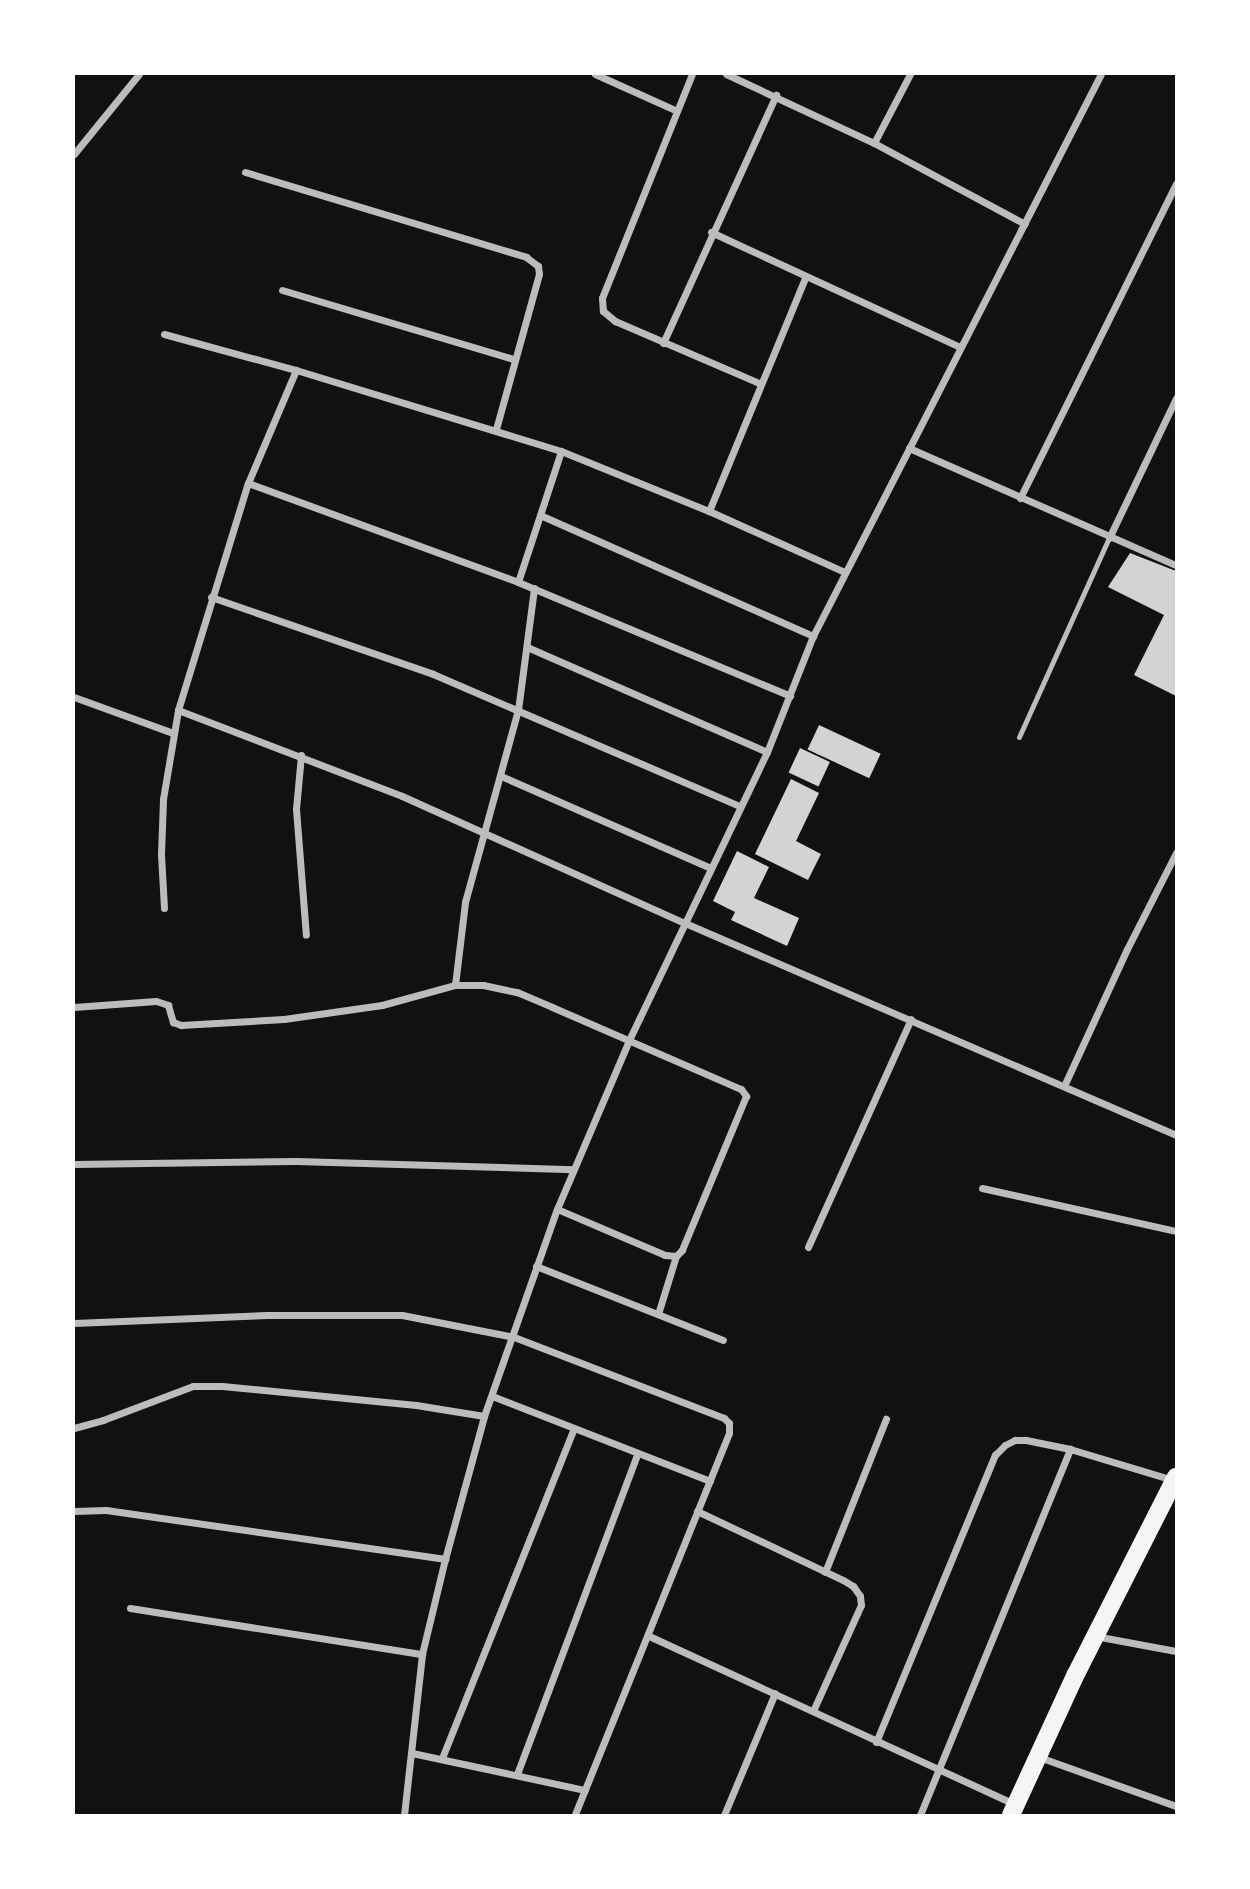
<!DOCTYPE html>
<html>
<head>
<meta charset="utf-8">
<style>
  body { margin:0 }
  #map { position:relative; width:1250px; height:1889px; overflow:hidden; background:#111; font-family:Quicksand,sans-serif }
  div>[style] { position:absolute }
  .building>* { inset:0; background:#d3d3d3; transform-origin:0 0 }
  .service>* { height:5px; margin:-2.5px; padding:0 2.5px; transform-origin:2.5px; border-radius:2.5px; background:#bcbcbc }
  .minor>* { height:7px; margin:-3.5px; padding:0 3.5px; transform-origin:3.5px; border-radius:3.5px; background:#bcbcbc }
  .primary>* { height:18px; margin:-9px; padding:0 9px; transform-origin:9px; border-radius:9px; background:#f5f5f5 }
  span { translate:-50% -50%; white-space:nowrap; text-align:center; line-height:1.15; -webkit-text-stroke:6px #fff; paint-order:stroke }
  .frame { position:absolute; inset:0; border:75px solid #fff; pointer-events:none }
</style>
</head>
<body>
<div id="map">
  <div class="building">
    <div style="clip-path:polygon(1130px 553px,1176px 571px,1176px 696px,1134px 675px,1164px 615px,1108px 587px)"></div>
    <div style="left:819px;top:725px;width:68px;height:27px;rotate:25deg"></div>
    <div style="left:800px;top:748px;width:33px;height:27px;rotate:25deg"></div>
    <div style="clip-path:polygon(791px 779px,819px 793px,796px 841px,821px 854px,808px 880px,755px 854px)"></div>
    <div style="clip-path:polygon(737px 851px,769px 867px,754px 898px,799px 918px,787px 946px,731px 920px,735px 912px,713px 901px)"></div>
  </div>
  <div class="service">
    <div style="left:1019px;top:737px;width:218px;rotate:-65.7deg"></div>
  </div>
  <div class="minor">
    <div style="left:595px;top:74px;width:88px;rotate:24.2deg"></div>
    <div style="left:692px;top:74px;width:241px;rotate:111.9deg"></div>
    <div style="left:602px;top:298px;width:13px;rotate:86deg"></div>
    <div style="left:603px;top:311px;width:16px;rotate:40deg"></div>
    <div style="left:615px;top:321px;width:159px;rotate:23.3deg"></div>
    <div style="left:726px;top:74px;width:163px;rotate:25deg"></div>
    <div style="left:874px;top:143px;width:171px;rotate:28.2deg"></div>
    <div style="left:874px;top:143px;width:78px;rotate:-62.4deg"></div>
    <div style="left:74px;top:154px;width:103px;rotate:-50.9deg"></div>
    <div style="left:245px;top:172px;width:294px;rotate:16.8deg"></div>
    <div style="left:526px;top:257px;width:15px;rotate:37deg"></div>
    <div style="left:538px;top:266px;width:8px;rotate:83deg"></div>
    <div style="left:539px;top:274px;width:161px;rotate:105.5deg"></div>
    <div style="left:711px;top:232px;width:274px;rotate:24.8deg"></div>
    <div style="left:282px;top:290px;width:241px;rotate:16.6deg"></div>
    <div style="left:164px;top:334px;width:137px;rotate:15.3deg"></div>
    <div style="left:296px;top:370px;width:277px;rotate:17deg"></div>
    <div style="left:561px;top:451px;width:160px;rotate:22.1deg"></div>
    <div style="left:709px;top:511px;width:149px;rotate:24.2deg"></div>
    <div style="left:663px;top:343px;width:273px;rotate:-65.5deg"></div>
    <div style="left:909px;top:448px;width:292px;rotate:23.7deg"></div>
    <div style="left:248px;top:483px;width:288px;rotate:20.1deg"></div>
    <div style="left:518px;top:582px;width:295px;rotate:22.7deg"></div>
    <div style="left:1020px;top:498px;width:351px;rotate:-63.6deg"></div>
    <div style="left:709px;top:511px;width:254px;rotate:-67.6deg"></div>
    <div style="left:540px;top:515px;width:299px;rotate:23.9deg"></div>
    <div style="left:1109px;top:538px;width:155px;rotate:-64.4deg"></div>
    <div style="left:518px;top:582px;width:138px;rotate:-71.8deg"></div>
    <div style="left:211px;top:597px;width:235px;rotate:19.1deg"></div>
    <div style="left:433px;top:674px;width:334px;rotate:23.3deg"></div>
    <div style="left:527px;top:647px;width:262px;rotate:23.6deg"></div>
    <div style="left:74px;top:697px;width:105px;rotate:20deg"></div>
    <div style="left:178px;top:710px;width:240px;rotate:21deg"></div>
    <div style="left:402px;top:796px;width:310px;rotate:24.2deg"></div>
    <div style="left:685px;top:923px;width:535px;rotate:23.35deg"></div>
    <div style="left:301px;top:755px;width:54px;rotate:95.3deg"></div>
    <div style="left:296px;top:809px;width:126px;rotate:85.5deg"></div>
    <div style="left:501px;top:776px;width:229px;rotate:23.7deg"></div>
    <div style="left:164px;top:908px;width:54px;rotate:-93.2deg"></div>
    <div style="left:161px;top:854px;width:55px;rotate:-87.9deg"></div>
    <div style="left:163px;top:799px;width:90px;rotate:-80.4deg"></div>
    <div style="left:178px;top:710px;width:238px;rotate:-72.9deg"></div>
    <div style="left:248px;top:483px;width:123px;rotate:-67deg"></div>
    <div style="left:455px;top:985px;width:84px;rotate:-83.1deg"></div>
    <div style="left:465px;top:902px;width:199px;rotate:-74.6deg"></div>
    <div style="left:518px;top:710px;width:123px;rotate:-82.5deg"></div>
    <div style="left:74px;top:1007px;width:82px;rotate:-4.2deg"></div>
    <div style="left:156px;top:1001px;width:13px;rotate:18deg"></div>
    <div style="left:168px;top:1005px;width:18px;rotate:74deg"></div>
    <div style="left:173px;top:1022px;width:9px;rotate:21deg"></div>
    <div style="left:181px;top:1025px;width:103px;rotate:-3.3deg"></div>
    <div style="left:284px;top:1019px;width:99px;rotate:-8.1deg"></div>
    <div style="left:382px;top:1005px;width:76px;rotate:-15.3deg"></div>
    <div style="left:455px;top:985px;width:28px"></div>
    <div style="left:483px;top:985px;width:35px;rotate:12deg"></div>
    <div style="left:517px;top:992px;width:38px;rotate:23deg"></div>
    <div style="left:552px;top:1007px;width:206px;rotate:23.5deg"></div>
    <div style="left:741px;top:1089px;width:9px;rotate:54deg"></div>
    <div style="left:746px;top:1096px;width:167px;rotate:112.6deg"></div>
    <div style="left:682px;top:1250px;width:8px;rotate:135deg"></div>
    <div style="left:676px;top:1256px;width:11px;rotate:-175deg"></div>
    <div style="left:665px;top:1255px;width:117px;rotate:-156.9deg"></div>
    <div style="left:1064px;top:1086px;width:151px;rotate:-65.3deg"></div>
    <div style="left:1127px;top:949px;width:108px;rotate:-63deg"></div>
    <div style="left:74px;top:1164px;width:222px;rotate:-0.8deg"></div>
    <div style="left:296px;top:1161px;width:277px;rotate:1.7deg"></div>
    <div style="left:982px;top:1188px;width:199px;rotate:12.5deg"></div>
    <div style="left:808px;top:1247px;width:250px;rotate:-65.7deg"></div>
    <div style="left:536px;top:1266px;width:201px;rotate:21.6deg"></div>
    <div style="left:658px;top:1314px;width:61px;rotate:-72.8deg"></div>
    <div style="left:74px;top:1323px;width:193px;rotate:-2.4deg"></div>
    <div style="left:267px;top:1315px;width:135px"></div>
    <div style="left:402px;top:1315px;width:114px;rotate:11.1deg"></div>
    <div style="left:514px;top:1337px;width:225px;rotate:21.1deg"></div>
    <div style="left:724px;top:1418px;width:7px;rotate:45deg"></div>
    <div style="left:729px;top:1423px;width:10px;rotate:90deg"></div>
    <div style="left:729px;top:1433px;width:412px;rotate:112deg"></div>
    <div style="left:492px;top:1396px;width:234px;rotate:21.3deg"></div>
    <div style="left:74px;top:1428px;width:30px;rotate:-15deg"></div>
    <div style="left:103px;top:1420px;width:96px;rotate:-20.7deg"></div>
    <div style="left:193px;top:1386px;width:29px"></div>
    <div style="left:222px;top:1386px;width:195px;rotate:5.6deg"></div>
    <div style="left:416px;top:1405px;width:69px;rotate:9.2deg"></div>
    <div style="left:74px;top:1511px;width:32px;rotate:-2deg"></div>
    <div style="left:106px;top:1510px;width:343px;rotate:8.2deg"></div>
    <div style="left:697px;top:1511px;width:161px;rotate:25.3deg"></div>
    <div style="left:843px;top:1580px;width:12px;rotate:31deg"></div>
    <div style="left:853px;top:1586px;width:12px;rotate:55deg"></div>
    <div style="left:860px;top:1596px;width:9px;rotate:84deg"></div>
    <div style="left:861px;top:1605px;width:116px;rotate:114.4deg"></div>
    <div style="left:825px;top:1572px;width:165px;rotate:-68.3deg"></div>
    <div style="left:130px;top:1608px;width:296px;rotate:9deg"></div>
    <div style="left:649px;top:1636px;width:402px;rotate:24.7deg"></div>
    <div style="left:1095px;top:1636px;width:82px;rotate:10.5deg"></div>
    <div style="left:876px;top:1742px;width:311px;rotate:-67.5deg"></div>
    <div style="left:995px;top:1455px;width:14px;rotate:-45deg"></div>
    <div style="left:1005px;top:1445px;width:11px;rotate:-27deg"></div>
    <div style="left:1015px;top:1440px;width:11px"></div>
    <div style="left:1026px;top:1440px;width:45px;rotate:11.6deg"></div>
    <div style="left:1070px;top:1449px;width:108px;rotate:16.8deg"></div>
    <div style="left:412px;top:1753px;width:177px;rotate:12.1deg"></div>
    <div style="left:1039px;top:1757px;width:145px;rotate:19.7deg"></div>
    <div style="left:442px;top:1758px;width:353px;rotate:-68.2deg"></div>
    <div style="left:517px;top:1774px;width:341px;rotate:-69.4deg"></div>
    <div style="left:404px;top:1815px;width:162px;rotate:-83.6deg"></div>
    <div style="left:422px;top:1654px;width:98px;rotate:-76.4deg"></div>
    <div style="left:445px;top:1559px;width:148px;rotate:-74.7deg"></div>
    <div style="left:484px;top:1416px;width:219px;rotate:-70.6deg"></div>
    <div style="left:557px;top:1209px;width:184px;rotate:-66.9deg"></div>
    <div style="left:629px;top:1040px;width:319px;rotate:-64.4deg"></div>
    <div style="left:767px;top:752px;width:125px;rotate:-68.4deg"></div>
    <div style="left:813px;top:636px;width:631px;rotate:-62.87deg"></div>
    <div style="left:724px;top:1815px;width:132px;rotate:-67.3deg"></div>
    <div style="left:920px;top:1815px;width:396px;rotate:-67.7deg"></div>
  </div>
  <div class="primary">
    <div style="left:1011px;top:1815px;width:155px;rotate:-65.3deg"></div>
    <div style="left:1076px;top:1674px;width:221px;rotate:-63.1deg"></div>
  </div>
  <div class="frame"></div>
</div>
</body>
</html>
